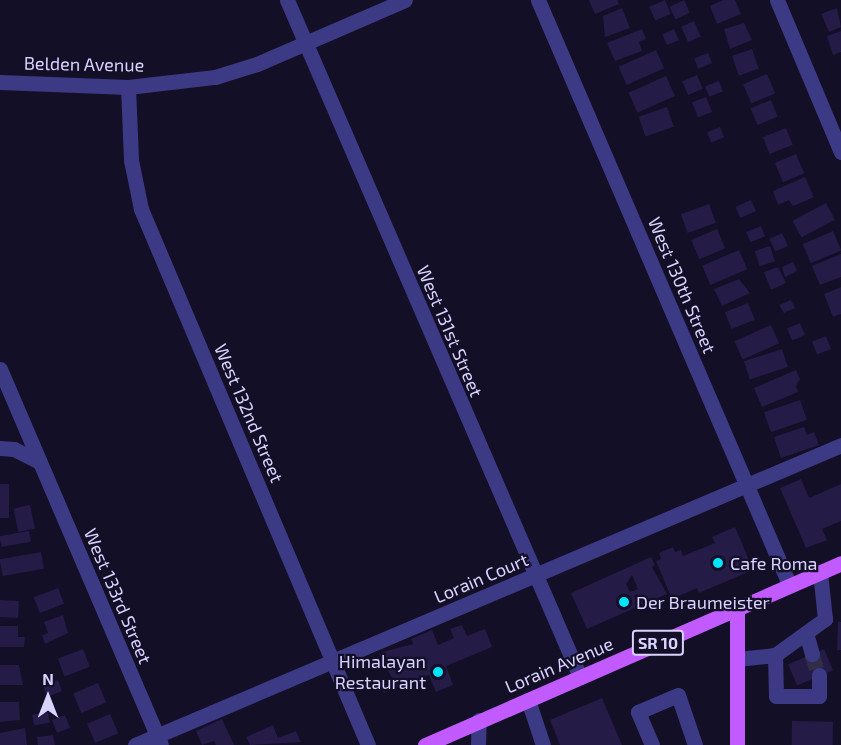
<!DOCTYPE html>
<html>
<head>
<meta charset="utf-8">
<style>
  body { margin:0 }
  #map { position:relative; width:841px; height:745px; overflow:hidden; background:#130f26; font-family:"Exo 2",sans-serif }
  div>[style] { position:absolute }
  .building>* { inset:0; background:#241b47; transform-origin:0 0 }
  .minor-tunnel>* { height:15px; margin-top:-7.5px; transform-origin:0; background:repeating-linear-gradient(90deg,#312d47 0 15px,transparent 0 23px) }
  .minor>* { height:15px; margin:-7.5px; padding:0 7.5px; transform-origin:7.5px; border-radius:7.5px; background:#3d3a85 }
  .major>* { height:15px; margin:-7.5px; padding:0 7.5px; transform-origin:7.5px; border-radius:7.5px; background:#c25bff }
  .dots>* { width:16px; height:16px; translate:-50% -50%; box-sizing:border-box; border:3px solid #130f26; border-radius:50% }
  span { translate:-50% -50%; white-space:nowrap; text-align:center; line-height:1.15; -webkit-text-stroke:4.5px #130f26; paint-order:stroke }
  .shield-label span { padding:2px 4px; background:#130f26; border:2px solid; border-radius:4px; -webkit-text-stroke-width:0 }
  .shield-label { font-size:16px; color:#d9d4ff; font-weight:700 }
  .street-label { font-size:18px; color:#d9d4ff }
  .poi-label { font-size:18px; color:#d9d4ff }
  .left { translate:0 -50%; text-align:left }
  .right { translate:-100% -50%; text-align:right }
  .north { position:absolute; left:18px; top:667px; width:60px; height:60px; -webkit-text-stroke:4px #130f26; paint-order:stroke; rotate:0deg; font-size:16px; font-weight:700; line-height:24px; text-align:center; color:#d9d4ff }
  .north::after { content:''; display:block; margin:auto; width:21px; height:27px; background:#d9d4ff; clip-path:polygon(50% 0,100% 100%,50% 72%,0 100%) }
</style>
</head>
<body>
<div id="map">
  <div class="building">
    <div style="clip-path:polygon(589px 0,617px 0,619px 4px,595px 14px)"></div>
    <div style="left:665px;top:0;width:15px;height:17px;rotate:67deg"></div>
    <div style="left:684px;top:0;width:14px;height:16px;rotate:65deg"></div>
    <div style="clip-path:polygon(723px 0,735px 0,741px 14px,717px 24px,710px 6px)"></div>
    <div style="clip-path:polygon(622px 8px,630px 28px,605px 37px,603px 16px)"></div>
    <div style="clip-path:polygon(837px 8px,841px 27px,829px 32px,821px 14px)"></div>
    <div style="left:694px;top:21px;width:17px;height:14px;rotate:66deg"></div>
    <div style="clip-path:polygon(744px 23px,752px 40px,730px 49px,724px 29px)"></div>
    <div style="clip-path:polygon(642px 29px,646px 39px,639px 42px,642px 51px,615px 61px,607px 43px)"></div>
    <div style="left:674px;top:29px;width:12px;height:13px;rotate:66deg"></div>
    <div style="clip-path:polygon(841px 31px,841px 52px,833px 55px,827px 36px)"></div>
    <div style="left:752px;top:49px;width:21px;height:21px;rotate:71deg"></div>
    <div style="left:656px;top:50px;width:20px;height:41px;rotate:66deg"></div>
    <div style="left:708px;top:53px;width:11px;height:15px;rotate:68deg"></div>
    <div style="left:767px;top:74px;width:21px;height:26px;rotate:67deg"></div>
    <div style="left:697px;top:75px;width:15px;height:16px;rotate:67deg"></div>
    <div style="left:666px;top:76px;width:22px;height:41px;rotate:66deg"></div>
    <div style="left:719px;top:81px;width:11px;height:15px;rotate:68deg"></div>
    <div style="left:706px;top:97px;width:16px;height:15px;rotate:68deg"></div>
    <div style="left:771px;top:100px;width:18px;height:22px;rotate:68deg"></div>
    <div style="left:667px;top:107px;width:21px;height:30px;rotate:71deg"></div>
    <div style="left:720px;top:127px;width:11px;height:14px;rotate:68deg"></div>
    <div style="left:786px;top:128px;width:18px;height:25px;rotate:68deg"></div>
    <div style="left:796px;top:154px;width:21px;height:23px;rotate:67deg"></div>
    <div style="clip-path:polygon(805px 177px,814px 197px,793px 206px,789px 200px,778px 205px,773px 191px)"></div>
    <div style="left:751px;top:200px;width:12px;height:17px;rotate:66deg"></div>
    <div style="left:826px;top:203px;width:19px;height:38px;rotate:62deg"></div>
    <div style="left:709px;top:204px;width:20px;height:30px;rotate:70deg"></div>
    <div style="left:761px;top:226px;width:11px;height:16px;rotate:68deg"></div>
    <div style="left:717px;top:229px;width:21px;height:28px;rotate:67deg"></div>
    <div style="left:833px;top:231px;width:21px;height:33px;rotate:67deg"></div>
    <div style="left:782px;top:233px;width:14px;height:14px;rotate:65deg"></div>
    <div style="left:770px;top:246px;width:16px;height:16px;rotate:72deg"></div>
    <div style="left:739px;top:250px;width:21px;height:40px;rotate:67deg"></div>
    <div style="clip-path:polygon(841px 254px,841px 277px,820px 285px,812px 266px)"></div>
    <div style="clip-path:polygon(793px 262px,797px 271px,785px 277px,782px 267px)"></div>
    <div style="clip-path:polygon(778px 267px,786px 283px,771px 290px,764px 272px)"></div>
    <div style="clip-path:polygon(739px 279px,750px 293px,722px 306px,714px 289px)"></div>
    <div style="clip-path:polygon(841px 287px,841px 314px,833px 317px,824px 294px)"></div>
    <div style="clip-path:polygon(791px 300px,795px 308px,784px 313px,779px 305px)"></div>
    <div style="left:748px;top:303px;width:18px;height:25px;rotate:68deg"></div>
    <div style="left:800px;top:323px;width:13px;height:14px;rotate:67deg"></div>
    <div style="left:771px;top:325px;width:20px;height:40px;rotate:66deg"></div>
    <div style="left:826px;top:336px;width:14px;height:15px;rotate:69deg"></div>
    <div style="left:782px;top:349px;width:19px;height:40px;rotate:72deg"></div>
    <div style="clip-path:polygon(796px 370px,800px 379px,796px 386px,798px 392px,762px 407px,754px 388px)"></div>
    <div style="left:800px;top:400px;width:21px;height:38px;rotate:71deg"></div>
    <div style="clip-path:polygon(804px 427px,807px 435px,814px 432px,819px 445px,781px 458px,774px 437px)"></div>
    <div style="clip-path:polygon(801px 479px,809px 498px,841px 484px,841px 521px,822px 529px,827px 540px,806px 548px,780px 488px)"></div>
    <div style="left:0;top:484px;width:9px;height:34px"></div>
    <div style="left:30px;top:505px;width:24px;height:17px;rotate:78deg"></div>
    <div style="clip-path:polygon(735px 527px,753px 570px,699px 593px,697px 588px,672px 599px,656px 561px,661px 559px,659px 553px,673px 547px,675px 552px,681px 550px,683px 556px,715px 543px,712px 537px)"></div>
    <div style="left:29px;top:531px;width:11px;height:30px;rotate:80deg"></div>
    <div style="left:41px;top:552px;width:17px;height:42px;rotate:80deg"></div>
    <div style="clip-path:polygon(evenodd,651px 557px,655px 565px,652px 567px,667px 594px,587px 629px,571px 593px,651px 557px,632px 575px,638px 589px,630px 592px,626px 584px,632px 575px)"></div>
    <div style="left:58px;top:588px;width:17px;height:26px;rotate:69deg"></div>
    <div style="left:0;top:600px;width:19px;height:17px;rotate:3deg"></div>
    <div style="clip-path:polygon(63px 615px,68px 633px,45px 644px,42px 635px,48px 633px,44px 622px)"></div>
    <div style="clip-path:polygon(838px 622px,841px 622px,841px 650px,837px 650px)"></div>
    <div style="clip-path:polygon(462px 625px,467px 636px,485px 629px,492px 647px,446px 666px,453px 685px,436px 692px,429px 675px,384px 693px,380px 683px,392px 678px,379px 653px,413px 644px,411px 639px,432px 630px,438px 645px,454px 638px,450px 629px)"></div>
    <div style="clip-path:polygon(0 626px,18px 626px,18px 637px,25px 637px,24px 647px,0 647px)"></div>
    <div style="left:83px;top:649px;width:19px;height:27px;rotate:69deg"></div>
    <div style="left:824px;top:649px;width:23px;height:39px;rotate:67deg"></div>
    <div style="clip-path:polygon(0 665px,19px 665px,23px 685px,0 685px)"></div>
    <div style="left:58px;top:680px;width:12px;height:16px;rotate:70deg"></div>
    <div style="left:98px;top:683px;width:21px;height:27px;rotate:67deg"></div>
    <div style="clip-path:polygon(602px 698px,622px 745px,560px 745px,550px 720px)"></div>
    <div style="clip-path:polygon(0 702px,19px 702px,20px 720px,0 722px)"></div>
    <div style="left:48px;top:712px;width:11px;height:16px;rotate:80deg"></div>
    <div style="left:110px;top:714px;width:21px;height:25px;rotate:67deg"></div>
    <div style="left:65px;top:715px;width:14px;height:14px;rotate:69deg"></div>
    <div style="clip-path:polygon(222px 719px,234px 745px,216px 745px,214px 741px,202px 745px,196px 731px)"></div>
    <div style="left:792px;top:721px;width:41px;height:24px;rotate:1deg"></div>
    <div style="clip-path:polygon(273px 725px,278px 738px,296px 731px,301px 742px,250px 745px,246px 737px)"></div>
    <div style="clip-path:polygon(25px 728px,27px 745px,0 745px,0 733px)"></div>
    <div style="clip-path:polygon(53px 735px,55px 745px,38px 745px,37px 737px)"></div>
  </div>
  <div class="minor-tunnel">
    <div style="left:812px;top:654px;width:22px;rotate:72deg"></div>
  </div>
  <div class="minor">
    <div style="left:287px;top:0;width:738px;rotate:66.6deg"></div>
    <div style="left:538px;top:0;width:636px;rotate:66.74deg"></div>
    <div style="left:777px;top:0;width:165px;rotate:67.2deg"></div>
    <div style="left:0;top:82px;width:128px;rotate:2.2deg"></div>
    <div style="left:128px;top:87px;width:88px;rotate:-6.6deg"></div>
    <div style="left:215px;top:77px;width:44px;rotate:-17.2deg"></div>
    <div style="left:257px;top:64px;width:161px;rotate:-23.4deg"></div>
    <div style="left:128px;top:87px;width:73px;rotate:87.6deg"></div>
    <div style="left:131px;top:160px;width:50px;rotate:78.5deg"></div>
    <div style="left:141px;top:209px;width:582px;rotate:67.05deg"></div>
    <div style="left:0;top:369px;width:408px;rotate:66.8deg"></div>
    <div style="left:0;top:448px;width:14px;rotate:4deg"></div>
    <div style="left:14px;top:449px;width:29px;rotate:27deg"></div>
    <div style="left:806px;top:633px;width:22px;rotate:74deg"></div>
    <div style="left:775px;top:655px;width:41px;rotate:88.6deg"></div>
    <div style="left:776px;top:696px;width:43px"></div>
    <div style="left:819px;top:696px;width:21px;rotate:-90deg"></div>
    <div style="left:737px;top:659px;width:38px;rotate:-6deg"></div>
    <div style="left:775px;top:655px;width:62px;rotate:-35.8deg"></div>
    <div style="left:825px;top:619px;width:47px;rotate:-96.1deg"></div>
    <div style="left:528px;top:700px;width:47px;rotate:71.6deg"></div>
    <div style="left:135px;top:745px;width:767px;rotate:-23.02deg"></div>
    <div style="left:478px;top:745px;width:25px;rotate:-88deg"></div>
    <div style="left:652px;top:745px;width:36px;rotate:-113deg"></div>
    <div style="left:638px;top:712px;width:43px;rotate:-23deg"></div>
    <div style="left:678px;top:695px;width:53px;rotate:71.2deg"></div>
  </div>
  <div class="major">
    <div style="left:737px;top:609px;width:136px;rotate:90deg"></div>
    <div style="left:425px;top:745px;width:454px;rotate:-23.6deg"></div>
  </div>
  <div class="dots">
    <div style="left:718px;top:563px;background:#00e5ff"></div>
    <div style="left:624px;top:602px;background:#00e5ff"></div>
    <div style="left:438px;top:672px;background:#00e5ff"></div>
  </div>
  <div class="shield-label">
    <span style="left:658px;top:643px">SR 10</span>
  </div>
  <div class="street-label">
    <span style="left:84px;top:64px;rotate:1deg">Belden Avenue</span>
    <span style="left:682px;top:285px;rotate:67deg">West 130th Street</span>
    <span style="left:450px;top:331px;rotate:67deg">West 131st Street</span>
    <span style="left:249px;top:413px;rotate:67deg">West 132nd Street</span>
    <span style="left:481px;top:578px;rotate:-23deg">Lorain Court</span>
    <span style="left:118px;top:596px;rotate:67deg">West 133rd Street</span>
    <span style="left:559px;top:665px;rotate:-23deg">Lorain Avenue</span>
  </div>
  <div class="poi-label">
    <span class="left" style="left:730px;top:563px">Cafe Roma</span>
    <span class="left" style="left:636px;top:602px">Der Braumeister</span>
    <span class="right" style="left:426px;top:672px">Himalayan<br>Restaurant</span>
  </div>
  <div class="north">N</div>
</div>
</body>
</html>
